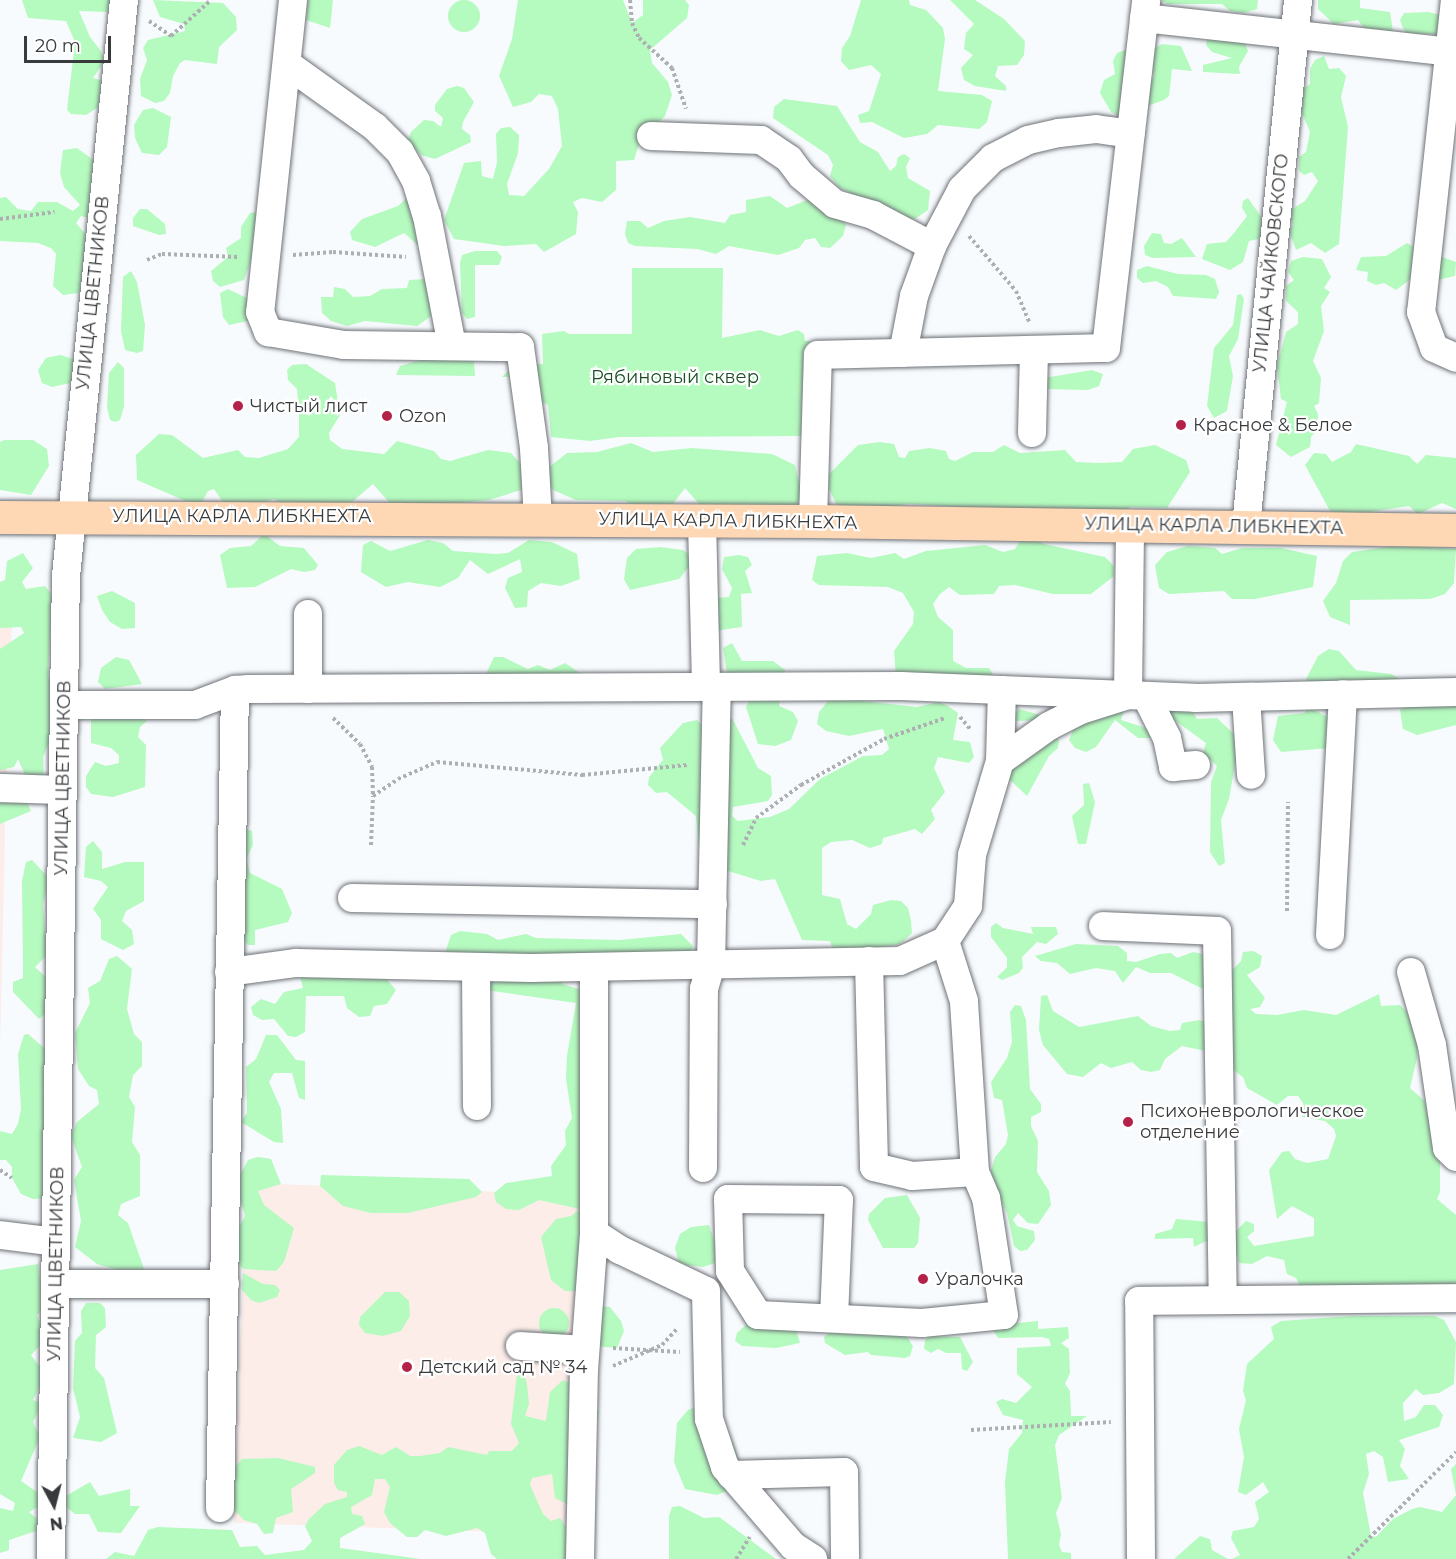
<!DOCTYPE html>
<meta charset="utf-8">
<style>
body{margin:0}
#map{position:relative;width:1456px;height:1559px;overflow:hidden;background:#f8fbfe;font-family:Montserrat,sans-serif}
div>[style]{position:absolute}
.education>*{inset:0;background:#fcede8;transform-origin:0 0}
.green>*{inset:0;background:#b5fabf}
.round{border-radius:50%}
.path>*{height:4px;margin-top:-2px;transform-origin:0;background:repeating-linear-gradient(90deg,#adafb2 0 3px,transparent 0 6px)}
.roads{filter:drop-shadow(0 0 2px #6e7277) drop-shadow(0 0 2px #6e7277)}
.minor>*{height:28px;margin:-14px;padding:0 14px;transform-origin:14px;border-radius:14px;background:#fff}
.major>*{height:33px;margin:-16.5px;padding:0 16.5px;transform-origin:16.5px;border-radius:16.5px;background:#fed7b5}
.dots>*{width:16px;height:16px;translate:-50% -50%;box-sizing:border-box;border:3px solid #fff;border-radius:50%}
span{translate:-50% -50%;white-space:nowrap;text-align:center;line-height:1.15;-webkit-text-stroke:4.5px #fff;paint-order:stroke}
.street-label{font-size:18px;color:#383a3c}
.park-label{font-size:18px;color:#1a4f26}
.poi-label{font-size:18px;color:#383a3c}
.left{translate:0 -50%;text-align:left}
.north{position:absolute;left:24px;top:1475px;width:60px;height:60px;-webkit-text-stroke:4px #fff;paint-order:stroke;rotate:173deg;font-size:16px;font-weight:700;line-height:24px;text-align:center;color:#383a3c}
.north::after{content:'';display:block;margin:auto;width:21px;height:27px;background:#383a3c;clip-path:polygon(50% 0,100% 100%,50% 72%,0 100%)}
.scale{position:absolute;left:24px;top:36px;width:87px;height:27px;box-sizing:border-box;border:3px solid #383a3c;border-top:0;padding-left:8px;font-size:18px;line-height:21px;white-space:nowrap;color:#383a3c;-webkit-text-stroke:4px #fff;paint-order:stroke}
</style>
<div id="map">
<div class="education">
<i style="clip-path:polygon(13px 591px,6px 788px,0 1052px,0 592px)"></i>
<i style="left:246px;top:1183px;width:335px;height:340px;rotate:2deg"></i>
</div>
<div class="green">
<i class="round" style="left:448px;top:0;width:32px;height:32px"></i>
<i style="clip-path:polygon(111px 0,108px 12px,79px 11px,90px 37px,101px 51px,104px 62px,93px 78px,101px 80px,106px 94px,102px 105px,86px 115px,71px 114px,67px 110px,75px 42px,66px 21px,28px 18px,22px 0)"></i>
<i style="clip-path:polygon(153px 0,223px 3px,236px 17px,237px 30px,219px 47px,217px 64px,185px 60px,180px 63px,173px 76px,170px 93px,164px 101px,155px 103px,141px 96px,140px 79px,147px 60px,143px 48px,148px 40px,185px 31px,184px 24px,160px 17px)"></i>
<i style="clip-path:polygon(308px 0,333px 0,330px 28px,306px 20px)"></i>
<i style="clip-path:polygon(518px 0,623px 0,632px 23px,643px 15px,643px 0,685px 0,689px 5px,687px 18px,650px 50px,652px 63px,668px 82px,672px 95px,665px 116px,640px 141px,634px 160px,616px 161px,616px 190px,602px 202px,582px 198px,573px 202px,578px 212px,576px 234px,544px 252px,536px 244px,504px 246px,454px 239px,444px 220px,464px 163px,481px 161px,482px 176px,493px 179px,497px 162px,496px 134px,501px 128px,510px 127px,519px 135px,518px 153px,507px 184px,509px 195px,524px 196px,549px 169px,562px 146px,558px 109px,552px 96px,539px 94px,531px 102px,513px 107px,499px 76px,512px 39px)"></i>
<i style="clip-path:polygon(861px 0,909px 0,910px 5px,926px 10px,943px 28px,945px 39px,938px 91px,982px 95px,992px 101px,987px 122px,979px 129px,938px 125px,927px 134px,904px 138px,872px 122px,860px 123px,858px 115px,869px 111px,881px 74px,871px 65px,849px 70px,841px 61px,842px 48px,850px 36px)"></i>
<i style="clip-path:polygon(950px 0,975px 0,1004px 19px,1025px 41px,1024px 55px,1017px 65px,998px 66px,995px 76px,1006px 86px,1006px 91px,975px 86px,964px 80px,961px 68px,973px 55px,964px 49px,966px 33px,974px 24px)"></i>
<i style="clip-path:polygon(1162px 0,1258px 0,1257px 9px,1243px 13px,1230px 11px,1222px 4px,1167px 4px)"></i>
<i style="clip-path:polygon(1318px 0,1360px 0,1360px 8px,1390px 12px,1393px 31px,1387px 36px,1367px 32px,1358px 20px,1334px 24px,1318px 9px)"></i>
<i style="clip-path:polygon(1428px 12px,1441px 15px,1438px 34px,1407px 34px,1403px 28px,1400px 20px,1404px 13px)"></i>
<i style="clip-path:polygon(1207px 38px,1244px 41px,1248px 51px,1239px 67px,1240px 74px,1203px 72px,1203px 65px,1232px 58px,1212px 52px,1206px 45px)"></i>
<i style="clip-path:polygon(1162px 44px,1181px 46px,1192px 71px,1172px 69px,1169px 96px,1164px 100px,1119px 116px,1111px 112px,1100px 93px,1104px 80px,1115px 74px,1113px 61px,1117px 53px,1125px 50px,1135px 55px,1149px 81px,1154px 77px,1150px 51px)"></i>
<i style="clip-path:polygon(1324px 56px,1329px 69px,1339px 68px,1346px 76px,1341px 97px,1348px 127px,1339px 244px,1325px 253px,1311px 243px,1296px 250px,1289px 231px,1293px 225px,1289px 211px,1305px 201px,1318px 181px,1312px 172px,1304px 175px,1299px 171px,1299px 157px,1306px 152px,1310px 132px,1301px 111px,1303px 89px,1310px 84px,1310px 69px,1315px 60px)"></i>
<i style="clip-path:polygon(457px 86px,464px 88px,474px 102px,463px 122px,462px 129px,470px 135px,471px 142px,435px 159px,421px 155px,408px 140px,411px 132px,424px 120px,433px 121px,441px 127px,443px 118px,435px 111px,435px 105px,447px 89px)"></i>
<i style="clip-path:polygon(784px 99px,837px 106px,860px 142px,878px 152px,890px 171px,896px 166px,898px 157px,904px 154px,910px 158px,906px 167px,908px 178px,930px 191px,928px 210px,915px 219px,901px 220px,839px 187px,830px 176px,833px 165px,828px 155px,773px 118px,774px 107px)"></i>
<i style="clip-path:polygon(153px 108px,171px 117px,167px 147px,159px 155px,142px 153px,135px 138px,134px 125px,143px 110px)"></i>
<i style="clip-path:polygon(77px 148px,100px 165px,91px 219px,81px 216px,76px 223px,88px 237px,87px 281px,78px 293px,63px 295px,53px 286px,56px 254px,51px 248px,38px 243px,0 241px,0 198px,6px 197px,18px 209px,31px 211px,38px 202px,57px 202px,73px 211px,80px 205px,64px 187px,60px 173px,63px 150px)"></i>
<i style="clip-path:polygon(411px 194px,420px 247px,404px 233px,375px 247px,352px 240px,350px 232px,362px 219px,398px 206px)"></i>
<i style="clip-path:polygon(770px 196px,787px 208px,810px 199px,841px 218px,846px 225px,843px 236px,830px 248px,821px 247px,815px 238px,805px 240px,799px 248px,778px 255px,729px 246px,716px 254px,697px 249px,635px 246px,628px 243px,625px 234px,627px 221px,640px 221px,648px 228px,664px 221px,690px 217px,725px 223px,730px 215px,746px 212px,746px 200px)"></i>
<i style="clip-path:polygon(1248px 198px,1262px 218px,1266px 237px,1249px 241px,1243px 262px,1230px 270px,1202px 259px,1207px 244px,1226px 242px,1234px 233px,1247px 216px,1242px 208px,1243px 201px)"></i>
<i style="clip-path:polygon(140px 209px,147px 209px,165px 224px,166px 234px,159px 235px,133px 226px,133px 218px)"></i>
<i style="clip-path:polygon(259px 212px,255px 249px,244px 280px,220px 287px,213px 281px,211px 271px,228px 257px,226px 248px,241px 238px,241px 227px,250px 213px)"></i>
<i style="clip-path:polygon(1152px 233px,1161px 234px,1164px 243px,1171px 244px,1182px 238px,1196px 257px,1153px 258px,1145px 255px,1144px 246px)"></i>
<i style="clip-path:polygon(1407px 243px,1433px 259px,1442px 257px,1456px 262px,1455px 276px,1438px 280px,1415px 276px,1396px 290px,1384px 283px,1376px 285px,1367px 281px,1368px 272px,1356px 270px,1361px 257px,1386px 256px)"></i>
<i style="clip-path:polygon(475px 251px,497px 251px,502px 257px,499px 265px,475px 265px,475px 317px,467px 319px,462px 313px,460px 263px,462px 255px)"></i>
<i style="clip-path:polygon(1303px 257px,1322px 259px,1331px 277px,1324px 288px,1330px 292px,1321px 306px,1324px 331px,1313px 361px,1321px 378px,1319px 403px,1314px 406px,1318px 414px,1317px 430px,1311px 437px,1310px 447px,1291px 457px,1276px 445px,1287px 402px,1281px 399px,1277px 366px,1286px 332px,1298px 324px,1298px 312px,1286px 301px,1286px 286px,1294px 280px,1288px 272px,1291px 261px)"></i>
<i style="clip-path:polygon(1147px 266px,1178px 274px,1206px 275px,1215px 279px,1219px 292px,1216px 299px,1173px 296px,1168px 287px,1156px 281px,1143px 283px,1137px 278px,1137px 270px)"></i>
<i style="clip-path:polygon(632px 268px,723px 268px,722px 338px,760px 330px,779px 336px,798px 330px,804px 334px,805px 341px,810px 341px,807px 436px,619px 437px,590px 441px,551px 437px,548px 405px,510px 385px,510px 377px,502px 377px,513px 366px,543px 364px,542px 334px,564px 331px,569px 334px,632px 334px)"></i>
<i style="clip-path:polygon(131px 271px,137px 282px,145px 325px,143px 351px,137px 353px,125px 350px,121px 331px,123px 277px)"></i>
<i style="clip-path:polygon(425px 279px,434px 308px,430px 317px,417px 326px,365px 321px,347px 326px,331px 321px,322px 313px,321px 297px,333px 297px,334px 287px,345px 289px,353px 297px,370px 296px,382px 289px,407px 288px,409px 280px)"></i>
<i style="clip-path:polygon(228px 289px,251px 300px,252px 320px,229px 325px,223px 317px,220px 293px)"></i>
<i style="clip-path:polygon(1241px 294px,1244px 299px,1238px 339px,1229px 356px,1233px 376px,1227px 411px,1214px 418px,1207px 406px,1214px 348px,1233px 325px,1237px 295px)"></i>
<i style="clip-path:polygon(465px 354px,474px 361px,475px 376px,396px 375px,400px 366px,413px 362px)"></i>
<i style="clip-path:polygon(60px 355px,74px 359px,79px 381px,52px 387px,42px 383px,38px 370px,46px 358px)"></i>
<i style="clip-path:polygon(118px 362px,124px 368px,124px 407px,120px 420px,115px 422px,110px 420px,107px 407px,109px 373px)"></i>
<i style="clip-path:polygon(306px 364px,335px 383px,340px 415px,329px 433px,330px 440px,342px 449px,384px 454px,397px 441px,434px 451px,441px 459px,450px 461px,488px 450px,511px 453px,521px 464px,524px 489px,489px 500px,395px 509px,373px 484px,353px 501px,327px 510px,290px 508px,274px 499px,258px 504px,225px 505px,214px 489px,208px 491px,202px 502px,190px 503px,137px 480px,136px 455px,159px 434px,172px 435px,203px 458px,238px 450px,245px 457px,259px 458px,288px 449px,299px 437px,299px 409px,297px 389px,288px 380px,287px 370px,292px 365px)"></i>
<i style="clip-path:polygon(1092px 370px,1103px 374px,1099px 386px,1088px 390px,1043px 389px,1044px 378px)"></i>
<i style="clip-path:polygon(4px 440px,33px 440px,47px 449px,49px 466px,31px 495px,0 490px,0 442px)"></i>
<i style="clip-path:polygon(880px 442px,894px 444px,899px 457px,905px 458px,909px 451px,930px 448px,946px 451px,949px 459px,955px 461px,973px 452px,993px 452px,1004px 445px,1020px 453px,1065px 450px,1076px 462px,1099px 463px,1122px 462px,1133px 449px,1155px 445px,1186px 460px,1190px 472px,1167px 508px,1130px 507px,1119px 516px,909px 504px,853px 511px,836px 504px,829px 488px,829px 474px,858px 445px)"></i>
<i style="clip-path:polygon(631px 443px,653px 452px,692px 448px,772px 454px,795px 465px,802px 496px,796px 504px,785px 506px,706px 512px,685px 488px,669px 509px,637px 507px,625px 501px,576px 500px,553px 490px,546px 482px,548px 468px,567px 453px,597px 452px)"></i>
<i style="clip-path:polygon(1356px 444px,1409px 456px,1417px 464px,1426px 455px,1456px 458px,1456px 509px,1442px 503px,1418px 514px,1409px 506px,1342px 516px,1330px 511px,1305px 465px,1314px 453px,1326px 454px,1332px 462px,1351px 452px)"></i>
<i style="clip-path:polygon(264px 534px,280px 546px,304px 548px,318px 565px,315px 570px,304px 572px,291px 569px,255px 587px,227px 588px,220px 555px,230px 548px,251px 546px)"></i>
<i style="clip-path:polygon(1030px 535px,1044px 544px,1105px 557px,1114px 566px,1114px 576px,1091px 594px,1053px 594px,1015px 585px,999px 586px,994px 594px,960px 595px,949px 587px,940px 594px,933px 604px,938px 617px,953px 630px,953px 661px,966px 668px,989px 668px,995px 678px,896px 677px,894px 651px,913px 624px,914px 612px,903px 593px,888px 587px,819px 585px,812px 580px,817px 556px,847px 553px,871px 558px,895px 553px,904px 559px,926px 551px,985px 545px,1003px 552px,1015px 549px,1020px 541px)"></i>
<i style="clip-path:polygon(428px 540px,443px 543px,453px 551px,496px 554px,508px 553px,529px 540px,552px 542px,577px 554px,580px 579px,561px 586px,541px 583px,528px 591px,527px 607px,515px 608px,505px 588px,508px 578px,522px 572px,520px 559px,488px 574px,470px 560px,458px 578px,440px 587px,408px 582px,386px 587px,361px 572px,363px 545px,371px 541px,390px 551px)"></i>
<i style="clip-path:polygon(1401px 545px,1456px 549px,1454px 583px,1445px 594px,1430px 599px,1350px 600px,1350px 625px,1330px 617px,1323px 601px,1336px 583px,1343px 561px,1352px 552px)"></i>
<i style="clip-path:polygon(1188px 546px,1215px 548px,1222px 554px,1242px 548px,1281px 548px,1317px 556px,1313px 587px,1255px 599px,1232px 599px,1224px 591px,1169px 594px,1159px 588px,1155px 565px,1167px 552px)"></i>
<i style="clip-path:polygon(661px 547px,683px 550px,692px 557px,691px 564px,679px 579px,630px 590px,624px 579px,627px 558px,636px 549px)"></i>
<i style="clip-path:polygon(23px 553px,33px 568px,22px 582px,26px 589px,45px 586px,52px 595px,48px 677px,54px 687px,56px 726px,43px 757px,44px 780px,25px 775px,18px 759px,14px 767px,0 770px,0 649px,24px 633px,21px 627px,0 628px,0 582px,5px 580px,7px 561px)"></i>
<i style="clip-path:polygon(739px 555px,748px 557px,752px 565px,745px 571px,752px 593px,741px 594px,742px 627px,714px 631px,715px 598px,729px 597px,732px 588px,722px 569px,724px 557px)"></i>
<i style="clip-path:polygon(112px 591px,135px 603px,135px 628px,122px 629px,110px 622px,102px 610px,97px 596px)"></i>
<i style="clip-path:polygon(732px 643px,742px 661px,773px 661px,785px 670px,779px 706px,793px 712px,798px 721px,791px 740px,775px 746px,758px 744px,746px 707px,752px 696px,727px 673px,723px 648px)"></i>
<i style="clip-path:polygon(1329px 649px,1339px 651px,1356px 670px,1391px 674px,1407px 683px,1314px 690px,1306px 679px,1318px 656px)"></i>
<i style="clip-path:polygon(116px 657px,129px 660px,142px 684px,105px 689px,98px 682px,101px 668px)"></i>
<i style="clip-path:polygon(494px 657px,503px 657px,528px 669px,538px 665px,550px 670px,565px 663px,583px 675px,485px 676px)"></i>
<i style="clip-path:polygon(856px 693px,862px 701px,917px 707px,939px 702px,948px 706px,958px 713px,953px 740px,970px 742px,974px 757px,969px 763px,938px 757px,934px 768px,945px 792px,931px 810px,935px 819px,922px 834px,915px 829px,883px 838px,882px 844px,870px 848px,852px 840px,831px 842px,822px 848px,822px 895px,840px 899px,847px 924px,856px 929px,871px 914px,873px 905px,891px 900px,901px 901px,908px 908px,911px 921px,912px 933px,900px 944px,835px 956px,830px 941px,802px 940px,775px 879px,761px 881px,728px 871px,720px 874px,699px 847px,696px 816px,667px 792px,656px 793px,648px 785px,649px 777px,663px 760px,660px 748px,683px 723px,697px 720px,704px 727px,732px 718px,758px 768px,771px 776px,772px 795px,768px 801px,733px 807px,732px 816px,738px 821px,770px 817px,789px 809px,820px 779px,863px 756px,882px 755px,889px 749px,883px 729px,849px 736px,826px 731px,817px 724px,819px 712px,832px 696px)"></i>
<i style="clip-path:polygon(1456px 698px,1456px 725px,1417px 735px,1403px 729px,1400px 710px,1414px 699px)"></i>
<i style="clip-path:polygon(1061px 703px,1042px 720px,1016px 721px,1013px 716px,1019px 709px,1040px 715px)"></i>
<i style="clip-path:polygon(1126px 703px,1121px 720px,1149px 729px,1151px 738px,1138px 738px,1115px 720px,1096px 747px,1086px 752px,1075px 748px,1069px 740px,1074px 728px)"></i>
<i style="clip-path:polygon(1170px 704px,1192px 711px,1197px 719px,1217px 718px,1235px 735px,1238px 748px,1229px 799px,1221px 820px,1225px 863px,1219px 866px,1210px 852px,1211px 782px,1217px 766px,1203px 753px,1206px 743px,1173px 719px)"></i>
<i style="clip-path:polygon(1306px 706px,1330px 718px,1330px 748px,1281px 752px,1273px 740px,1278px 716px,1305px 713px)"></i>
<i style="clip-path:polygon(91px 716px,139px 716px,147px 721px,140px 727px,138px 737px,146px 745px,145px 787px,113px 797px,91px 794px,86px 787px,86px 776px,95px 762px,106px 766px,119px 763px,119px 755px,111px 748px,91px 743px)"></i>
<i style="clip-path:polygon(1059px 739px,1058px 748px,1049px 756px,1027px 796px,1006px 776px,1007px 767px,1049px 740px)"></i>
<i style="clip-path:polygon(1089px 783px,1095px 802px,1091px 821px,1086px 844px,1078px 844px,1072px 816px,1084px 805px,1083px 784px)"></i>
<i style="clip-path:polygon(0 794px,26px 800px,31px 811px,0 824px)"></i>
<i style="clip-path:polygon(222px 804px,232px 824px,252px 831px,253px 845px,246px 859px,250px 873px,282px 889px,292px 913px,288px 922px,255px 930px,255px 945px,248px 945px,240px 934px,217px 881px)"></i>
<i style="clip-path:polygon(93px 841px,102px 852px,102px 869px,125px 862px,144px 862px,144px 901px,126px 911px,122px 921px,132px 930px,134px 944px,123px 950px,101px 939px,101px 920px,93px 909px,108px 887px,101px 881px,84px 877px,86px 847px)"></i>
<i style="clip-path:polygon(32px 860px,49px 878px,43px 904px,47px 955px,35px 967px,48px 979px,49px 1010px,39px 1019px,13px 992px,13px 982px,23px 978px,22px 881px,26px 862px)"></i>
<i style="clip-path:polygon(996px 923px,1003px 928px,1033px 934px,1031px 927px,1056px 927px,1058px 934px,1046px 944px,1037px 942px,1022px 957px,1023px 968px,1019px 973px,1002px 980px,997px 977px,1007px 967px,1007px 958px,991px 937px,991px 927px)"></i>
<i style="clip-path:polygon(460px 931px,487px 934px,498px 940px,526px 934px,536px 938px,620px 940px,681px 934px,693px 946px,690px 954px,567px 976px,562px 984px,585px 991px,589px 1005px,578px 1291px,565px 1291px,551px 1280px,541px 1237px,556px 1219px,571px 1216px,580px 1209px,539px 1200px,519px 1210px,506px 1209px,496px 1202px,494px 1193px,506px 1183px,552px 1176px,551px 1166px,566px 1145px,565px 1131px,572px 1118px,566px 1079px,567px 1056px,576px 1003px,486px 990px,445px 953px,451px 935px)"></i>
<i style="clip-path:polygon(1076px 944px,1118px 946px,1127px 953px,1127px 961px,1136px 962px,1160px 954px,1171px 953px,1177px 958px,1193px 952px,1208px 955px,1232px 970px,1241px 961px,1243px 952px,1253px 951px,1262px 956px,1260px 967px,1247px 975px,1265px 998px,1260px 1007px,1250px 1009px,1256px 1014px,1277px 1015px,1304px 1010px,1336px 1015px,1379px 994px,1381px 1006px,1400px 1005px,1407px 1012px,1417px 1040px,1417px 1058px,1410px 1088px,1429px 1105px,1440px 1162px,1440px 1192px,1437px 1199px,1456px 1215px,1456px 1305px,1302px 1290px,1296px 1278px,1287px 1274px,1284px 1260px,1267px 1256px,1252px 1264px,1239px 1263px,1232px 1235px,1246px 1221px,1254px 1224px,1254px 1231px,1247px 1237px,1254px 1246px,1314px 1236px,1314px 1218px,1292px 1206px,1277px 1219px,1269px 1170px,1282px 1152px,1289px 1151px,1295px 1159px,1307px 1163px,1328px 1159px,1336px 1136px,1334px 1129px,1325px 1121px,1302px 1117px,1303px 1103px,1298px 1096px,1288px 1096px,1277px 1105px,1247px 1088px,1243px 1077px,1228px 1066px,1215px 1000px,1204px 997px,1203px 989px,1171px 973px,1150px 973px,1136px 967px,1123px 983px,1115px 971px,1096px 968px,1070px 974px,1057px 963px,1041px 961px,1035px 956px)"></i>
<i style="clip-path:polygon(361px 950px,396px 990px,387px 1004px,374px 1006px,370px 1016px,359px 1017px,347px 1008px,344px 996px,306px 996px,305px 1032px,296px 1037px,288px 1036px,274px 1019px,262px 1020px,253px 1015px,251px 1007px,261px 999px,275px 1004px,284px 992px,303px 988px,299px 972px)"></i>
<i style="clip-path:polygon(117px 956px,132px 969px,127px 1009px,134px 1034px,142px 1042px,142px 1066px,133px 1075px,129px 1097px,135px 1107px,132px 1142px,140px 1155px,140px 1196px,121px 1204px,118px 1215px,128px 1223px,144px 1269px,131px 1274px,97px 1264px,75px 1247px,81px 1221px,74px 1180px,82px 1167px,71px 1136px,77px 1122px,99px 1104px,97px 1090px,89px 1086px,78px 1069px,75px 1033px,90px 1003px,88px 988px,100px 981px,109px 959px)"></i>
<i style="clip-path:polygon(1047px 995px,1053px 1011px,1079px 1027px,1138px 1016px,1151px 1026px,1170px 1031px,1180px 1030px,1182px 1023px,1199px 1020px,1205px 1022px,1210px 1052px,1182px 1046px,1165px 1059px,1160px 1070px,1151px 1072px,1141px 1070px,1132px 1062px,1111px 1068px,1101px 1063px,1083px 1077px,1067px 1074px,1043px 1045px,1039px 1030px,1041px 996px)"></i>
<i style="clip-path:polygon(1015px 1005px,1021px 1006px,1026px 1020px,1030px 1089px,1041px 1104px,1041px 1112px,1031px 1117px,1031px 1126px,1038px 1141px,1037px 1172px,1049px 1191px,1051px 1205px,1038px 1224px,1028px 1223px,1018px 1213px,1013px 1220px,1017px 1226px,1034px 1231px,1035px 1240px,1027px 1250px,1020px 1251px,1014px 1246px,1007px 1213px,992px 1182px,991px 1171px,995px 1157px,1006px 1144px,1008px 1135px,1002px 1100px,994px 1098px,991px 1082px,1007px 1058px,1012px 1042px,1010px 1012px)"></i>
<i style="clip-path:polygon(28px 1034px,50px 1053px,52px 1078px,44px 1082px,43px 1091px,48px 1102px,43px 1198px,33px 1199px,21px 1194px,12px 1178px,12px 1167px,6px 1160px,0 1160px,0 1131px,12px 1134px,18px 1124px,21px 1109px,18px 1054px,24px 1035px)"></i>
<i style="clip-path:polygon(266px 1035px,277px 1035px,296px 1060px,305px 1061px,305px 1100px,299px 1098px,292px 1073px,274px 1073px,269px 1082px,281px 1109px,283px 1143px,274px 1142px,241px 1122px,247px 1113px,246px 1067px,256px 1059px)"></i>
<i style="clip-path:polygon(258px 1157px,271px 1159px,281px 1184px,258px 1191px,264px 1205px,294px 1228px,284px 1262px,276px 1271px,243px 1269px,237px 1262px,237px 1231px,245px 1216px,238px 1191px,239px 1177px,248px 1160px)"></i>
<i style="clip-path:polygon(321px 1175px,469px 1179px,482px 1192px,476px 1197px,408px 1213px,371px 1213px,343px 1206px,320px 1186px)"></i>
<i style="clip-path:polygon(907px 1195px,920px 1218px,918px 1243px,914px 1248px,883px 1248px,868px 1220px,869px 1214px,885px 1198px)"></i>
<i style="clip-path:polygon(1176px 1219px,1211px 1222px,1214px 1246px,1206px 1241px,1194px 1247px,1193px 1238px,1155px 1239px,1155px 1234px,1172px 1229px)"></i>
<i style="clip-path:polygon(709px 1225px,721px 1261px,703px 1267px,679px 1264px,675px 1248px,680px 1234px,691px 1227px)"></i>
<i style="clip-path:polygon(38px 1264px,44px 1309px,37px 1315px,46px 1339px,31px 1355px,40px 1367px,41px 1384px,33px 1400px,42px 1404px,33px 1422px,40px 1437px,21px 1481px,40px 1494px,41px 1505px,29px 1512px,41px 1522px,39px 1530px,9px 1540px,9px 1550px,0 1553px,0 1508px,13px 1511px,15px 1503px,0 1494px,0 1270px)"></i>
<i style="clip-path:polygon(243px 1273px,263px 1284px,275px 1285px,280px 1290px,277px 1297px,259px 1303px,251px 1300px,242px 1290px)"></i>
<i style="clip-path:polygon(385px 1292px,399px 1292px,409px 1301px,410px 1316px,401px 1331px,383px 1336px,365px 1333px,359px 1325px,360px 1317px)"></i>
<i style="clip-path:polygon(86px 1303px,100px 1303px,105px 1308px,106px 1327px,96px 1335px,95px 1368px,104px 1378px,117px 1433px,101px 1442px,73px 1438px,80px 1417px,73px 1388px,75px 1341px,82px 1333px,81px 1311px)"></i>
<i style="clip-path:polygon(601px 1306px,610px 1307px,621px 1321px,624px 1331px,617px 1348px,594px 1346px)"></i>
<i class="round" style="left:539px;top:1308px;width:30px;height:30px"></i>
<i style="clip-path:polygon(1352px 1316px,1435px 1316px,1444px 1320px,1456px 1342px,1454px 1384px,1439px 1393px,1423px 1395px,1416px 1389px,1403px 1403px,1404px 1421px,1416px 1417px,1424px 1405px,1435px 1405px,1443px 1415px,1439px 1427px,1399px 1440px,1405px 1449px,1400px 1466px,1409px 1479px,1388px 1482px,1383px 1457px,1374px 1451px,1366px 1454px,1369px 1474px,1363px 1493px,1371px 1536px,1376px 1537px,1393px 1519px,1412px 1509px,1420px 1507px,1442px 1512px,1456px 1495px,1451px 1469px,1456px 1464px,1456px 1559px,1232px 1559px,1240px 1555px,1231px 1538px,1233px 1531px,1254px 1527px,1259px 1519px,1255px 1502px,1269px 1492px,1263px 1482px,1246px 1495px,1238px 1492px,1244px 1457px,1239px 1429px,1246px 1400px,1243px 1391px,1247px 1364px,1274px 1339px,1271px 1327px,1281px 1321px)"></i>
<i style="clip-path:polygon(1038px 1321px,1038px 1329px,1068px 1327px,1069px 1338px,1061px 1343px,1069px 1349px,1070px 1373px,1065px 1384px,1070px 1391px,1071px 1416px,1087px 1416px,1059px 1435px,1055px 1445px,1062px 1498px,1056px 1513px,1061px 1534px,1059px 1545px,1062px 1552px,1071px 1553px,1071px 1559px,1008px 1559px,1005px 1482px,1009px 1449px,1022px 1433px,1023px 1420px,1003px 1415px,996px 1402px,1002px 1399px,1016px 1403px,1032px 1387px,1017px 1374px,1017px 1348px,1051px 1346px,1049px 1339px,1042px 1337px,998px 1338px,993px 1330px,997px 1325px)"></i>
<i style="clip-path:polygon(749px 1322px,795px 1325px,800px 1343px,776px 1348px,742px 1346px,735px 1341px,737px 1333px)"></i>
<i style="clip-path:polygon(831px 1331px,903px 1331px,913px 1346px,910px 1356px,905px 1358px,871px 1355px,868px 1352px,845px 1355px,825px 1343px,824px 1337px)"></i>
<i style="clip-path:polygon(930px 1336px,960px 1337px,973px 1362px,967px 1371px,962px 1369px,961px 1353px,946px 1353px,938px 1349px,931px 1353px,924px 1349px,925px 1340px)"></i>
<i style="clip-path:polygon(517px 1374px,525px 1376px,527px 1384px,529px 1404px,525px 1416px,546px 1421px,550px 1392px,563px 1380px,574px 1385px,599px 1412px,573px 1507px,555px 1498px,552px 1474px,532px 1478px,530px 1485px,543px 1514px,551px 1521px,560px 1518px,589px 1559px,497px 1559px,491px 1554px,485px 1533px,477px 1528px,446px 1536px,425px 1530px,417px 1537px,407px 1537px,390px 1523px,384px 1512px,390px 1487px,385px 1479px,375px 1479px,372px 1495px,351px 1507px,352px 1514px,362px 1516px,365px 1524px,340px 1538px,340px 1548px,421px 1559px,106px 1559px,115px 1552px,134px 1556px,148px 1530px,158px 1527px,232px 1530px,240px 1547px,257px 1546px,265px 1555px,304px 1550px,312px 1541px,305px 1526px,309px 1519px,325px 1504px,347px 1497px,347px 1492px,338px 1490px,334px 1483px,334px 1465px,347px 1450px,359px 1446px,382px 1455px,396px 1447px,410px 1456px,420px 1456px,440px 1453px,448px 1447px,487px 1455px,489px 1451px,512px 1451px,519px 1443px,511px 1424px)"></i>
<i style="clip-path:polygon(700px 1405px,733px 1443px,737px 1454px,740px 1475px,734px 1488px,717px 1495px,685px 1489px,674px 1462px,677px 1423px,688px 1410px)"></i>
<i style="clip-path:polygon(278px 1458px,315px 1467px,315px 1473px,291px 1489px,293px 1512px,276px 1518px,273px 1533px,264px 1534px,257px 1524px,244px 1520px,233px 1509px,235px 1467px,242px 1459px)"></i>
<i style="clip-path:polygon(90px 1482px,99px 1496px,130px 1489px,130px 1506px,140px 1506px,121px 1533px,98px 1532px,89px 1514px,75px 1514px,66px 1507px,66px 1496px)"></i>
<i style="clip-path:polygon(680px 1506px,704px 1518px,719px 1517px,776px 1559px,669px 1559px,669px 1516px,672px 1507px)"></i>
<i style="clip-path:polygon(1200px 1536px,1210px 1539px,1212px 1550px,1228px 1559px,1174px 1559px)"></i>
</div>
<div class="path">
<i style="left:630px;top:0;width:23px;rotate:85deg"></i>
<i style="left:632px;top:23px;width:17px;rotate:65deg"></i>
<i style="left:639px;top:38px;width:45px;rotate:42.3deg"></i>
<i style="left:672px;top:68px;width:43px;rotate:71.1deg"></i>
<i style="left:149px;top:21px;width:27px;rotate:34deg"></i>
<i style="left:171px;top:36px;width:54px;rotate:-42deg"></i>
<i style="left:0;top:219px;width:55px;rotate:-7.3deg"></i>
<i style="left:969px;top:236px;width:72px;rotate:49.5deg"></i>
<i style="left:1016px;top:291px;width:34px;rotate:67deg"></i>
<i style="left:293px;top:255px;width:40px;rotate:-4.3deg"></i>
<i style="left:333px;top:252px;width:73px;rotate:3.9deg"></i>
<i style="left:147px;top:260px;width:16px;rotate:-22deg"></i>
<i style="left:162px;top:254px;width:76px;rotate:2.3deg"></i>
<i style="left:960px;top:717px;width:17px;rotate:50deg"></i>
<i style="left:333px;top:718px;width:37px;rotate:44deg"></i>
<i style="left:360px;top:744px;width:26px;rotate:62deg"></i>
<i style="left:372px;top:767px;width:28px;rotate:88deg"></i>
<i style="left:371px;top:845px;width:49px;rotate:-87.7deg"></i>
<i style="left:373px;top:796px;width:30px;rotate:-34deg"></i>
<i style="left:398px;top:779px;width:43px;rotate:-23.6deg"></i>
<i style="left:437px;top:762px;width:146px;rotate:5.1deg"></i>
<i style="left:582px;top:775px;width:106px;rotate:-5.4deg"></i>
<i style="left:743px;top:845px;width:30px;rotate:-64deg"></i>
<i style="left:756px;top:818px;width:56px;rotate:-36.3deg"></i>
<i style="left:801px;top:785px;width:95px;rotate:-29deg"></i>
<i style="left:884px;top:739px;width:65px;rotate:-19deg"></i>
<i style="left:1287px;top:911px;width:109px;rotate:-89.5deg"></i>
<i style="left:0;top:1170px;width:14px;rotate:34deg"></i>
<i style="left:613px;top:1348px;width:67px;rotate:3.4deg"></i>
<i style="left:613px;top:1366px;width:53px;rotate:-23.2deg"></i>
<i style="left:662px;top:1345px;width:23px;rotate:-47deg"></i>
<i style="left:971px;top:1430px;width:140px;rotate:-3.3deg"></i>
<i style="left:736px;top:1559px;width:26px;rotate:-58deg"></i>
<i style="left:1348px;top:1559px;width:152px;rotate:-44.7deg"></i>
</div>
<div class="roads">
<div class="minor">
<i style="left:293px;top:0;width:314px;rotate:96deg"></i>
<i style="left:260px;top:312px;width:22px;rotate:68deg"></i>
<i style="left:268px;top:332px;width:77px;rotate:9.7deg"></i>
<i style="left:344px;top:345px;width:176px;rotate:0.7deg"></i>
<i style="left:520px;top:347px;width:102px;rotate:82.1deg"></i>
<i style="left:534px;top:448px;width:71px;rotate:86.8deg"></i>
<i style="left:1455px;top:0;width:314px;rotate:96.2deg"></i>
<i style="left:1421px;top:312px;width:38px;rotate:70deg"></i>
<i style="left:1434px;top:348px;width:24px;rotate:24deg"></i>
<i style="left:1144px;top:18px;width:308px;rotate:6.3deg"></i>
<i style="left:287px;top:64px;width:108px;rotate:35.6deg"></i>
<i style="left:375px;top:127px;width:35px;rotate:45deg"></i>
<i style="left:400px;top:152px;width:33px;rotate:61deg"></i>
<i style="left:416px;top:181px;width:37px;rotate:73deg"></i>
<i style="left:427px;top:216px;width:132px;rotate:79.1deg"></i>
<i style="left:651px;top:136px;width:110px;rotate:2.1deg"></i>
<i style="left:761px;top:140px;width:34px;rotate:34deg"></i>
<i style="left:789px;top:159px;width:21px;rotate:53deg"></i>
<i style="left:802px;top:176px;width:43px;rotate:40.3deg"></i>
<i style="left:835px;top:204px;width:40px;rotate:16deg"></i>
<i style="left:873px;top:215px;width:67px;rotate:27.7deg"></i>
<i style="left:903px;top:353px;width:58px;rotate:-79.1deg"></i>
<i style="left:914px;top:296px;width:53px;rotate:-70.2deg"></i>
<i style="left:932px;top:246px;width:64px;rotate:-62.2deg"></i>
<i style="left:962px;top:189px;width:44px;rotate:-45deg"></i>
<i style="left:993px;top:158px;width:39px;rotate:-27deg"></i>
<i style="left:1028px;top:140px;width:32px;rotate:-13deg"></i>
<i style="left:1059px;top:133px;width:37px;rotate:-6deg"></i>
<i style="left:1096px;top:129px;width:35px;rotate:8deg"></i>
<i style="left:1032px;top:433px;width:83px;rotate:-88.6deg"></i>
<i style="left:702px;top:521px;width:166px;rotate:88.6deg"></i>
<i style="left:813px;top:521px;width:166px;rotate:-88.3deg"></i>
<i style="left:818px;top:355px;width:288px;rotate:-1.4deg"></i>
<i style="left:1106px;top:348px;width:350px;rotate:-83.4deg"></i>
<i style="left:1246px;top:526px;width:529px;rotate:-84.35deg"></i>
<i style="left:308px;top:614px;width:75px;rotate:90deg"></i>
<i style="left:1146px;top:696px;width:47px;rotate:63.4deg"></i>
<i style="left:1167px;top:738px;width:30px;rotate:78deg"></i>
<i style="left:1173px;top:767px;width:23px;rotate:-5deg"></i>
<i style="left:1246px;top:697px;width:78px;rotate:86.3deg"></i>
<i style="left:65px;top:705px;width:130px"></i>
<i style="left:195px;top:705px;width:43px;rotate:-20.6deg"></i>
<i style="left:235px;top:690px;width:14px;rotate:-4deg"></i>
<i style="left:249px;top:689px;width:652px;rotate:-0.26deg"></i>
<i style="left:901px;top:686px;width:294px;rotate:2.3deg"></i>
<i style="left:1195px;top:698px;width:261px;rotate:-1.3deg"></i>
<i style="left:1000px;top:761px;width:60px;rotate:-35.5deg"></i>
<i style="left:1049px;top:726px;width:36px;rotate:-27deg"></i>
<i style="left:1081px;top:710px;width:49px;rotate:-17.7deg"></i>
<i style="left:1128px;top:695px;width:170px;rotate:-89.3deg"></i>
<i style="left:0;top:788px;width:63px;rotate:1.8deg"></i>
<i style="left:352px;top:898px;width:361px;rotate:1deg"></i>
<i style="left:1103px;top:926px;width:114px;rotate:2.5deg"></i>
<i style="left:1217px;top:931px;width:369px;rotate:89.1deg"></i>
<i style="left:1330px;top:935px;width:241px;rotate:-86.9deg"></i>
<i style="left:869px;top:961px;width:206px;rotate:88.6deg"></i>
<i style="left:874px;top:1167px;width:39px;rotate:13deg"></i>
<i style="left:912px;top:1176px;width:63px;rotate:-3.6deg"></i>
<i style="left:975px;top:1172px;width:171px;rotate:-93.7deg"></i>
<i style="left:964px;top:1001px;width:63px;rotate:-107.6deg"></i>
<i style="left:476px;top:967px;width:139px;rotate:89.6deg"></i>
<i style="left:594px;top:967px;width:266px;rotate:90deg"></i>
<i style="left:594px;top:1233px;width:31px;rotate:33deg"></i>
<i style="left:620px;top:1250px;width:95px;rotate:25.5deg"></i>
<i style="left:706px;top:1291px;width:128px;rotate:88.7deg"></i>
<i style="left:709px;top:1419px;width:51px;rotate:71.6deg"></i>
<i style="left:725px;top:1467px;width:104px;rotate:49.3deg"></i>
<i style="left:793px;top:1546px;width:24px;rotate:33deg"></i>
<i style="left:229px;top:972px;width:68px;rotate:-7.7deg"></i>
<i style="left:296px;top:963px;width:235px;rotate:1.2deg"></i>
<i style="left:531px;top:968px;width:369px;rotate:-1.1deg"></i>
<i style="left:900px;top:961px;width:49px;rotate:-24deg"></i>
<i style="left:945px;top:941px;width:42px;rotate:-56.7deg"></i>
<i style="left:968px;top:906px;width:51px;rotate:-85.5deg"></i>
<i style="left:972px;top:855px;width:98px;rotate:-73.4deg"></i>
<i style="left:1000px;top:761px;width:71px;rotate:-88.4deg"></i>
<i style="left:1411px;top:972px;width:76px;rotate:74deg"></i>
<i style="left:1432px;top:1045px;width:104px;rotate:81.7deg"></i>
<i style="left:1447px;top:1148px;width:13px;rotate:45deg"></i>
<i style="left:703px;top:1168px;width:179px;rotate:-89.7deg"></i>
<i style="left:704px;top:989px;width:25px;rotate:-74deg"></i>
<i style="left:711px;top:965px;width:278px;rotate:-88.8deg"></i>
<i style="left:0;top:1235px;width:56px;rotate:7.1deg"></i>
<i style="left:56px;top:1284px;width:169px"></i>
<i style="left:834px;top:1318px;width:118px;rotate:-87.6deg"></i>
<i style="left:839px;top:1200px;width:111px;rotate:-179.5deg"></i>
<i style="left:728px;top:1199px;width:72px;rotate:88.4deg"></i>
<i style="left:730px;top:1271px;width:52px;rotate:57.5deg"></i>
<i style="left:758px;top:1315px;width:164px;rotate:2.8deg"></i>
<i style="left:922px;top:1323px;width:82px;rotate:-5.6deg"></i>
<i style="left:1004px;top:1315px;width:118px;rotate:-98.7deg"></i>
<i style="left:986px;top:1198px;width:28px;rotate:-113deg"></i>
<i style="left:520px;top:1346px;width:65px;rotate:3.5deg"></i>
<i style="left:731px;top:1475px;width:113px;rotate:-1.5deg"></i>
<i style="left:844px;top:1472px;width:87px;rotate:89.3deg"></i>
<i style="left:220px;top:1508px;width:818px;rotate:-88.95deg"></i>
<i style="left:51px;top:1559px;width:983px;rotate:-89.13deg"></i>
<i style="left:66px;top:576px;width:579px;rotate:-84.25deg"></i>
<i style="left:580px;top:1559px;width:189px;rotate:-88.8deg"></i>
<i style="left:584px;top:1370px;width:137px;rotate:-85.8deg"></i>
<i style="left:1141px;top:1559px;width:258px;rotate:-90.4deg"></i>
<i style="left:1139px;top:1301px;width:317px;rotate:-0.5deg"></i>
</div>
<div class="major">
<i style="left:0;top:517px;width:813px;rotate:0.28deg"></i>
<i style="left:813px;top:521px;width:643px;rotate:0.8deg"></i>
</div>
</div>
<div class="dots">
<i style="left:238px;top:406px;background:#b32249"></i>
<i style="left:387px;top:416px;background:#b32249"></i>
<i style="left:1181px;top:425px;background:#b32249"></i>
<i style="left:1128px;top:1122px;background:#b32249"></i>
<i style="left:923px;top:1279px;background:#b32249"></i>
<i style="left:407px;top:1367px;background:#b32249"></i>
</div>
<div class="street-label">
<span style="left:1271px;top:263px;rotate:-84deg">УЛИЦА ЧАЙКОВСКОГО</span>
<span style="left:93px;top:293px;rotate:-84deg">УЛИЦА ЦВЕТНИКОВ</span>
<span style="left:242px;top:516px">УЛИЦА КАРЛА ЛИБКНЕХТА</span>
<span style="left:728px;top:521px;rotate:1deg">УЛИЦА КАРЛА ЛИБКНЕХТА</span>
<span style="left:1214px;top:526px;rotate:1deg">УЛИЦА КАРЛА ЛИБКНЕХТА</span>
<span style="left:63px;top:778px;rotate:-89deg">УЛИЦА ЦВЕТНИКОВ</span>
<span style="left:56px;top:1264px;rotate:-89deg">УЛИЦА ЦВЕТНИКОВ</span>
</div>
<div class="park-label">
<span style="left:675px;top:377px">Рябиновый сквер</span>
</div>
<div class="poi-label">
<span class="left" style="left:250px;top:406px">Чистый лист</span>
<span class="left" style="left:399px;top:416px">Ozon</span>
<span class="left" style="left:1193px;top:425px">Красное &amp; Белое</span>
<span class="left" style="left:1140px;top:1122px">Психоневрологическое<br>отделение</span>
<span class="left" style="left:935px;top:1279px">Уралочка</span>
<span class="left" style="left:419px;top:1367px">Детский сад № 34</span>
</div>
<div class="north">N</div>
<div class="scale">20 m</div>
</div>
